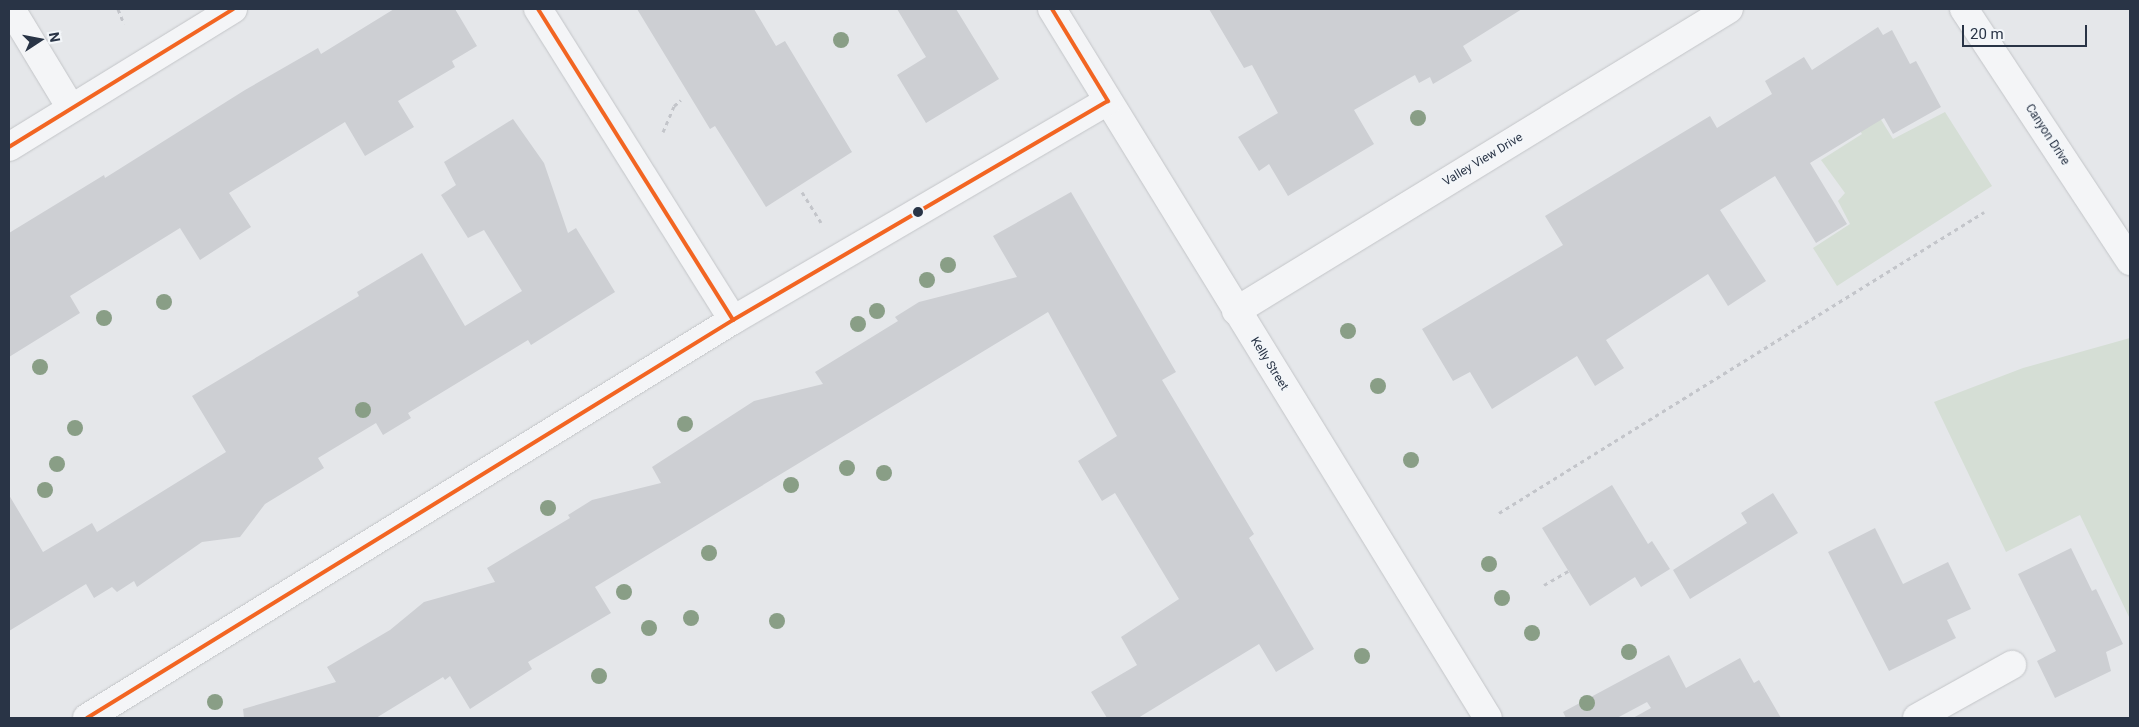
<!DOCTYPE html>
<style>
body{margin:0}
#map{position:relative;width:2139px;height:727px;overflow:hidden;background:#e5e7ea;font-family:Roboto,sans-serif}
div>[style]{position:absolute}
.green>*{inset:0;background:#d5ded5}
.building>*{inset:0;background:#cdcfd3}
.path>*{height:3px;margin-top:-1.5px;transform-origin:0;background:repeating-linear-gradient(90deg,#c3c5ca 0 4px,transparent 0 8px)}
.roads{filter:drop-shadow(0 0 1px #c3c5c8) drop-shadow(0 0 1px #c3c5c8)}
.minor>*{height:28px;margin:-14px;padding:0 14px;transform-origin:14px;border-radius:14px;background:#f4f5f7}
.bus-1>*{height:4px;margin:-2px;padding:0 2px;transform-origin:2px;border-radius:2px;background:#f26522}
.trees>*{width:16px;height:16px;margin:-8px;border-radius:50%;background:#899e86}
.dots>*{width:14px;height:14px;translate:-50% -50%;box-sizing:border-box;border:2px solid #f3f6f9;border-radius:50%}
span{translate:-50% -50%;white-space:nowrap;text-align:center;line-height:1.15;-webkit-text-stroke:4px #f3f6f9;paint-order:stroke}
.street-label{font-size:12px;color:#293446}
.frame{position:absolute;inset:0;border:10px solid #293446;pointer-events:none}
.north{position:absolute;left:15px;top:15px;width:50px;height:50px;-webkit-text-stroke:4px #f3f6f9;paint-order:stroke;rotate:79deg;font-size:14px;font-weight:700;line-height:20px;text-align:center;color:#293446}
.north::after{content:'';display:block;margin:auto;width:18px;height:22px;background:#293446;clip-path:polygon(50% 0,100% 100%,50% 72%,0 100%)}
.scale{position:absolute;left:1962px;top:25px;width:125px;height:22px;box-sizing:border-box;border:2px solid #293446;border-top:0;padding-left:6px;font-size:15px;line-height:18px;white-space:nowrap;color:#293446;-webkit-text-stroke:4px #f3f6f9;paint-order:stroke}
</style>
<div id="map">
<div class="green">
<i style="clip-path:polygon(1945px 112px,1992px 186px,1837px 286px,1813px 248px,1850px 224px,1838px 201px,1845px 193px,1821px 160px,1862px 134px,1854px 121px,1880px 118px,1893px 139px)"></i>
<i style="clip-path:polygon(2130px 338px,2130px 619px,2080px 515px,2006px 552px,1934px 402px,2023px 368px)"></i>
</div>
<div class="building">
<i style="clip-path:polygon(394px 9px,455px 9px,477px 46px,452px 61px,455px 67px,398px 101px,414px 127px,365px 156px,345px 122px,229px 193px,251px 227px,200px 260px,180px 228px,70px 296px,80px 313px,9px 357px,9px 233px,104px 175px,105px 178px,245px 90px,318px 48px,321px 54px)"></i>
<i style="clip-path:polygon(637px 9px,754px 9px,776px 46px,785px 41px,852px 152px,766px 207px,715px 126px,710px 129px)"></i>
<i style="clip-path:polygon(897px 9px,956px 9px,999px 79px,926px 123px,897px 75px,926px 57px)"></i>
<i style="clip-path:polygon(1209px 9px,1522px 9px,1463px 46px,1472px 61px,1433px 84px,1430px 77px,1419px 83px,1415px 75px,1354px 110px,1374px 144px,1288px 196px,1269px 164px,1259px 171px,1238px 137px,1278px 113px,1252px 65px,1244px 68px)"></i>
<i style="clip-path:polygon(1878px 27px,1883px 35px,1892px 30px,1910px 64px,1916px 61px,1941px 107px,1893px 134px,1884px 118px,1810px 163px,1847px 224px,1816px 243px,1775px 176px,1720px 210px,1766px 281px,1728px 306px,1708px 274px,1606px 340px,1624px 368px,1595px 386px,1577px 356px,1492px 409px,1470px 372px,1453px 381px,1422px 329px,1563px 245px,1545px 216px,1710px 116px,1717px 128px,1772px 94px,1765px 81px,1804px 57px,1812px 70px)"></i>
<i style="clip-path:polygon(513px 119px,544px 163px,568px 233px,576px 228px,615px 292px,531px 345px,528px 340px,408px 413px,411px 418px,383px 435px,376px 423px,318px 458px,324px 468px,265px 504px,240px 537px,202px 542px,137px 587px,134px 581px,117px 592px,112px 587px,94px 598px,86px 584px,9px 631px,9px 495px,43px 552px,92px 523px,97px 532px,226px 452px,192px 396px,359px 296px,357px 292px,422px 253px,465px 326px,522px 291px,484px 230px,468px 238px,441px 195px,456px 185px,444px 162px)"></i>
<i style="clip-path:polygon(1071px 192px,1176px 372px,1162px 380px,1254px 534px,1249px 538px,1314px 649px,1276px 672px,1259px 644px,1138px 718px,1107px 718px,1091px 692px,1137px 665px,1121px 637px,1179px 599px,1115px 493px,1102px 501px,1078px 461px,1117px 436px,1048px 312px,595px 587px,611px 613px,528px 662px,532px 669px,470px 709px,450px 676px,445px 680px,443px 677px,376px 718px,244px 718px,243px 709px,336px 682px,327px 667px,390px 630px,424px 602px,495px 582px,487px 568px,570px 518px,568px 515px,592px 500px,661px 483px,652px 467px,754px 401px,823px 384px,815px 372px,898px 321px,895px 317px,919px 302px,1017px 277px,993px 236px)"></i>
<i style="clip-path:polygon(1612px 485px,1648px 544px,1652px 541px,1670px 569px,1641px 587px,1635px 577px,1590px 606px,1542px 528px)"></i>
<i style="clip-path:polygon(1773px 493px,1798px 533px,1690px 599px,1673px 570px,1747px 523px,1741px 513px)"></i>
<i style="clip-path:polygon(1875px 528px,1903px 584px,1948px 562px,1971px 609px,1947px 620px,1956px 638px,1889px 671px,1828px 552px)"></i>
<i style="clip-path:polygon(2071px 548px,2092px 591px,2096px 589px,2123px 644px,2106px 652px,2111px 671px,2055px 698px,2037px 661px,2056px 651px,2018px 574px)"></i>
<i style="clip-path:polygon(1669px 655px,1686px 688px,1740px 658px,1754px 683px,1759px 680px,1781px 718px,1633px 718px,1651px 708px,1647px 702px,1617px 718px,1566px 718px,1563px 712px)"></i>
</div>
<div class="path">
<i style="left:118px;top:9px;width:16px;rotate:68deg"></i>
<i style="left:663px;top:132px;width:28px;rotate:-67deg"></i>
<i style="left:674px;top:106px;width:9px;rotate:-41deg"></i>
<i style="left:802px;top:192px;width:36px;rotate:58deg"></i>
<i style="left:1499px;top:513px;width:571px;rotate:-31.82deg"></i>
<i style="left:1544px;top:585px;width:28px;rotate:-30deg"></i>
</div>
<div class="roads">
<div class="minor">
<i style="left:11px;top:9px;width:116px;rotate:58.8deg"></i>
<i style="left:538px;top:9px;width:367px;rotate:57.9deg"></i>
<i style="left:1052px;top:9px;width:832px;rotate:58.41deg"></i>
<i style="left:1964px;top:9px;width:302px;rotate:56.6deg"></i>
<i style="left:9px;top:147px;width:263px;rotate:-31.6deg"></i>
<i style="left:1236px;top:311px;width:578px;rotate:-31.49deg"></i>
<i style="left:87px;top:718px;width:759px;rotate:-31.64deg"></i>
<i style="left:733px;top:320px;width:434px;rotate:-30.3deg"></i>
<i style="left:1917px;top:718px;width:109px;rotate:-29.2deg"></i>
</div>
</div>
<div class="bus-1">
<i style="left:538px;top:9px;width:367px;rotate:57.9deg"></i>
<i style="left:1052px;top:9px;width:108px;rotate:58.7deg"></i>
<i style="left:9px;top:147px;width:263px;rotate:-31.6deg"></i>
<i style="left:87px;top:718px;width:759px;rotate:-31.64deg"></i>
<i style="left:733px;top:320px;width:434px;rotate:-30.3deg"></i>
</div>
<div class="trees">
<i style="left:841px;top:40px"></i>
<i style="left:1418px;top:118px"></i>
<i style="left:948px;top:265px"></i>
<i style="left:927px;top:280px"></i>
<i style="left:164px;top:302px"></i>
<i style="left:877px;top:311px"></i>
<i style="left:104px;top:318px"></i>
<i style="left:858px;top:324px"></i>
<i style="left:1348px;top:331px"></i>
<i style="left:40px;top:367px"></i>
<i style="left:1378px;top:386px"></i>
<i style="left:363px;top:410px"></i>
<i style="left:685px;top:424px"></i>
<i style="left:75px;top:428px"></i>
<i style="left:1411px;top:460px"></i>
<i style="left:57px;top:464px"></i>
<i style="left:847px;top:468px"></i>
<i style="left:884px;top:473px"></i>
<i style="left:791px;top:485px"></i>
<i style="left:45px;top:490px"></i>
<i style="left:548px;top:508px"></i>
<i style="left:709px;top:553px"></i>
<i style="left:1489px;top:564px"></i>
<i style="left:624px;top:592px"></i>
<i style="left:1502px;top:598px"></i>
<i style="left:691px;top:618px"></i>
<i style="left:777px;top:621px"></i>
<i style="left:649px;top:628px"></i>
<i style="left:1532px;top:633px"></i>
<i style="left:1629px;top:652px"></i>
<i style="left:1362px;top:656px"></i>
<i style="left:599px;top:676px"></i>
<i style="left:215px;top:702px"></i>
<i style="left:1587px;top:703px"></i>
</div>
<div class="dots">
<i style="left:918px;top:212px;background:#293446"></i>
</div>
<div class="street-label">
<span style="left:2047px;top:135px;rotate:57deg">Canyon Drive</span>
<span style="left:1483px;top:160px;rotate:-31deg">Valley View Drive</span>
<span style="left:1269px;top:364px;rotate:58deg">Kelly Street</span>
</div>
<div class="frame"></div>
<div class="north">N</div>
<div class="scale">20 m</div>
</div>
